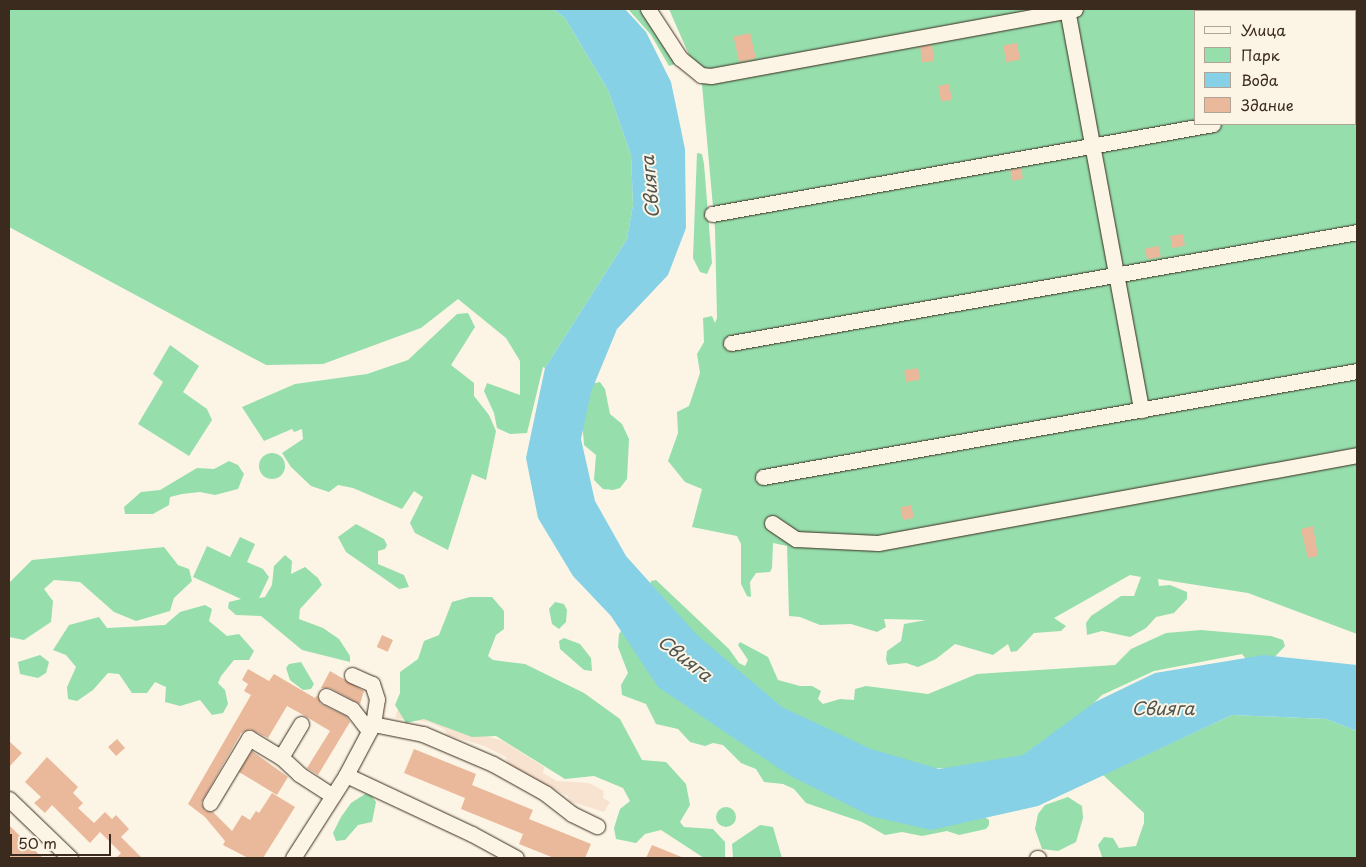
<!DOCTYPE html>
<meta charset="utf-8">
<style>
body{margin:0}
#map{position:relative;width:1366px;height:867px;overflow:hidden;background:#fcf5e5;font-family:"Playpen Sans",sans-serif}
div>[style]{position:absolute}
.built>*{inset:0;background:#f7e3cf}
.green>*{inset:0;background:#96deac}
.round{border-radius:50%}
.water>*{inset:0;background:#86d1e6}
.building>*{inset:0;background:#eab99b;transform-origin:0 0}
.roads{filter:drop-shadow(0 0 1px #3b2a1e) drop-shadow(0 0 1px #3b2a1e)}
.minor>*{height:15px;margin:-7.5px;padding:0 7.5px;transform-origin:7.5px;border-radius:7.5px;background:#fcf5e5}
span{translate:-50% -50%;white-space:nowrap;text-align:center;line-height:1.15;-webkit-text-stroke:4px #fcf5e5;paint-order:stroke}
.water-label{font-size:18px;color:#4e5450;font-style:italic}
.frame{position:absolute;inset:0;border:10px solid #3b2a1e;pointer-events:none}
.legend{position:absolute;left:1194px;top:10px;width:162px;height:115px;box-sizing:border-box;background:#fcf5e5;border:1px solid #afa495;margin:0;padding:6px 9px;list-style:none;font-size:15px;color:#3b2a1e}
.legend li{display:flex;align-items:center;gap:10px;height:25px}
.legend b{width:25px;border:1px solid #afa495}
.scale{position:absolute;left:10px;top:834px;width:101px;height:22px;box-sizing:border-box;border:2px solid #3b2a1e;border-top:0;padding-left:6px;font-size:15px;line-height:18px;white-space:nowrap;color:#3b2a1e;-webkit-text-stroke:4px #fcf5e5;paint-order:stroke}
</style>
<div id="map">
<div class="built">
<i style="clip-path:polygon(398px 709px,503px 741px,544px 767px,543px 773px,557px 781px,589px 783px,604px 791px,603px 798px,610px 802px,604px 812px,569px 801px,568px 796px,508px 767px,506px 757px,484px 746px,448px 735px,444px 729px,428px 722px,395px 718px)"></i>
</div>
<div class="green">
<i style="clip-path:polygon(9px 9px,553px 9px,565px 18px,608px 90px,631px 155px,633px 205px,627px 239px,545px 368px,543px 367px,527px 433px,510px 434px,497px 428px,494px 413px,484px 391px,487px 383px,520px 395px,520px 361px,506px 338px,458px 299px,421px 328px,323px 364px,266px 365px,9px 227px)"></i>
<i style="clip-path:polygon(628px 9px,643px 9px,678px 63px,669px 66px,651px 35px)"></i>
<i style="clip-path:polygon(evenodd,669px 9px,1357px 9px,1357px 634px,1248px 593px,1158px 579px,1159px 586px,1170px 585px,1187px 592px,1187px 599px,1174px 613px,1156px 617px,1146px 628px,1130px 637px,1102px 631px,1087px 635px,1086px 623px,1091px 616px,1121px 596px,1134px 596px,1141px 577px,1130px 575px,1054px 618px,1066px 626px,1061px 631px,1034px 633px,1017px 651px,1011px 652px,1008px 644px,993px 655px,955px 644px,936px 659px,918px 667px,906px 663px,888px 665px,886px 660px,887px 651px,901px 641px,904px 624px,926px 620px,884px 619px,886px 627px,877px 632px,851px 624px,820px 625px,800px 617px,789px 616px,787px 546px,773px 543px,772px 568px,770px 572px,756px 573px,750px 582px,751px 597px,747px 596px,741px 584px,741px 544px,737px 536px,692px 527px,702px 489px,685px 482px,668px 461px,678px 433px,677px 412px,689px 406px,700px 373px,697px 354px,704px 342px,703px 318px,712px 316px,715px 323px,717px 318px,715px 229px,702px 85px,669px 9px,1195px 11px,1355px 11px,1355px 124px,1195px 124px,1195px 11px)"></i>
<i style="clip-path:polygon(697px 153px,702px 154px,704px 164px,712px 263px,707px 274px,700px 272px,693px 258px)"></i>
<i style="clip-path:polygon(468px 313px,475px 327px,451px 365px,474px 383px,474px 396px,489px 415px,496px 431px,486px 480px,472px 474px,448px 550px,415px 533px,410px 523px,423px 497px,414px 491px,402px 509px,353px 488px,338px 485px,329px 492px,311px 486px,291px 467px,282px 453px,303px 439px,302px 429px,294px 432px,292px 429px,264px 441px,242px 407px,295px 384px,367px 374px,408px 360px,457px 314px)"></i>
<i style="clip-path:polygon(170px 345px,199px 366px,183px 392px,207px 409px,212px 420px,189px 456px,138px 424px,163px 382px,153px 374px)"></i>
<i style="clip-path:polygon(600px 382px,605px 389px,610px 414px,622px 424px,629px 439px,627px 479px,620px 488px,613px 490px,603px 489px,594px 480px,596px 455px,584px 445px,582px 418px,591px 384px)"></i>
<i class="round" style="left:259px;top:453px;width:26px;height:26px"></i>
<i style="clip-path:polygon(229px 461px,238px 465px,244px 474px,238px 489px,215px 495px,200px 492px,182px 494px,170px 497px,169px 505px,153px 514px,125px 514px,124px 507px,141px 492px,160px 490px,197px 468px,214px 469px)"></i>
<i style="clip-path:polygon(356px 524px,384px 539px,387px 545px,385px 549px,378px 551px,378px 564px,404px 575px,409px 587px,399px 589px,346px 552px,338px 537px)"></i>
<i style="clip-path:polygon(240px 537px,255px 544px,247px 562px,263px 569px,269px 577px,259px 598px,265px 597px,272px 585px,274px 566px,285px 555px,292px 561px,291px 574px,305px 567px,318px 578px,322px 585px,300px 609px,299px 619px,323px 628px,339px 639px,350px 656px,350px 662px,302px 650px,261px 616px,236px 615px,228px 608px,229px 602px,241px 599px,193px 577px,207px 546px,230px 557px)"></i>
<i style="clip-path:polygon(164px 547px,178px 565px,189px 569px,192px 581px,174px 598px,170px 611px,136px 621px,114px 612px,80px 582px,54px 580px,44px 589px,53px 601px,51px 622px,24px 640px,9px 637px,9px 583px,32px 560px)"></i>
<i style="clip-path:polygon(656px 580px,729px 649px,739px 663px,745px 666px,748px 660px,738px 645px,740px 642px,768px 657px,778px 680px,800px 686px,812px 686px,821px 691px,818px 699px,823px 704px,840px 699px,854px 700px,855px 689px,866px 686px,928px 694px,977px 674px,1115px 665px,1131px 649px,1166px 633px,1201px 630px,1271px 636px,1283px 640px,1285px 646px,1269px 663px,1249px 663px,1242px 654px,1154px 671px,1102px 695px,1070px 726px,1020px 758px,957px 769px,911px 767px,878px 756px,777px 705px,717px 662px,649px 589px,651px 581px)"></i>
<i style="clip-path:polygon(470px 597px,492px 597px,504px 611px,504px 629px,496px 635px,488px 656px,493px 660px,525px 664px,584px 693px,620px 719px,642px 760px,666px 762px,686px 784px,690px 805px,680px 822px,684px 827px,713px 829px,725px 842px,725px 858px,704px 858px,661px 830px,645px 834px,636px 843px,616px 839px,614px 828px,620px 809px,630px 801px,623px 788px,594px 776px,565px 779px,496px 736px,472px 737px,424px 719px,406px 723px,395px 705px,400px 693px,400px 672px,418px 659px,424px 641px,439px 635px,452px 602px)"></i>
<i style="clip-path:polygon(555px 602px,564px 604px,567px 610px,566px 622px,559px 629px,552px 624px,549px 609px)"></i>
<i style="clip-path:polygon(205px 605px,212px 609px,209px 621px,227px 636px,239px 634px,254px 651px,249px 660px,234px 660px,221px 676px,218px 683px,225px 690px,228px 704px,223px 713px,212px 715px,200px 700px,180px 706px,165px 702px,166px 687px,155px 682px,147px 693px,132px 693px,119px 674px,108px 673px,93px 690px,77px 701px,68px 699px,67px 687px,76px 667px,66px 655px,53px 650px,69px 625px,99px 617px,107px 628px,165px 625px,180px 612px)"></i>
<i style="clip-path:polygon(622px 630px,980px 814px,989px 820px,989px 825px,986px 829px,959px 835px,947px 831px,922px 836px,902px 832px,885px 835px,862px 822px,806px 803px,794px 789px,783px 784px,764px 782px,756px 769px,741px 763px,723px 745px,713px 743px,705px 746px,690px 742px,678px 729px,656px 724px,646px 704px,622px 695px,621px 685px,628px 673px,618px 647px,619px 634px)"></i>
<i style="clip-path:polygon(564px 638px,580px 644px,591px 658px,592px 671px,584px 670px,560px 649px,559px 641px)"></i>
<i style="clip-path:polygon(40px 655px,49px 662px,46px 673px,38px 678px,20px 674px,18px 662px)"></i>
<i style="clip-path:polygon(301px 662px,314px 684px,311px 689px,303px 690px,290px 680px,286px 668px,289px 664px)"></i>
<i style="clip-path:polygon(1232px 715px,1326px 719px,1357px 731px,1357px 858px,1102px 857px,1098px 845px,1104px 837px,1113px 838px,1119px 848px,1136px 846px,1144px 823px,1144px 813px,1103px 775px)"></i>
<i style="clip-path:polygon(365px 794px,371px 795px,376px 802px,372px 822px,358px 825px,345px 840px,336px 841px,333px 833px,341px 817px,351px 803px)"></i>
<i style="clip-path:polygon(1068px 797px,1082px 806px,1083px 818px,1076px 842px,1058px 851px,1042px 849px,1035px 829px,1038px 814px,1045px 805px)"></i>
<i class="round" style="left:716px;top:807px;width:20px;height:20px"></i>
<i style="clip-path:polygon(760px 825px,773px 827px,782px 858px,733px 858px,732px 844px)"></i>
</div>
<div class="water">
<i style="clip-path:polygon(553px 9px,625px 9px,646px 32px,671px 82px,685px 149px,686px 228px,668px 275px,617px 329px,591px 392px,581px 439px,595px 501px,626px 556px,698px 636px,782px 707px,871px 749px,939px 769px,1023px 755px,1095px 702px,1155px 673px,1264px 655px,1357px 665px,1357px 731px,1326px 719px,1232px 715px,1038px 806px,931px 830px,870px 816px,789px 775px,658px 687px,611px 616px,573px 576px,538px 518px,526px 458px,545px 368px,627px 239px,633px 205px,631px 155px,608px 90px,565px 18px)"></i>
</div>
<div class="building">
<i style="left:750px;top:33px;width:26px;height:17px;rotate:77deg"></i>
<i style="left:1017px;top:43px;width:17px;height:14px;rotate:80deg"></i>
<i style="left:932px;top:45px;width:16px;height:12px;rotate:83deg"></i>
<i style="left:949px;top:84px;width:16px;height:11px;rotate:79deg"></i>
<i style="left:1021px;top:168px;width:11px;height:11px;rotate:80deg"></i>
<i style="left:1183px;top:234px;width:12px;height:13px;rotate:81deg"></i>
<i style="left:1159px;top:246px;width:11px;height:14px;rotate:80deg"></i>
<i style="left:918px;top:368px;width:12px;height:14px;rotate:81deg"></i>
<i style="left:911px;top:505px;width:13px;height:11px;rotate:77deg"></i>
<i style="clip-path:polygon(1313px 526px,1318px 556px,1308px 558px,1301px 529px)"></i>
<i style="left:382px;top:635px;width:12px;height:13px;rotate:24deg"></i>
<i style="clip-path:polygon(248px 669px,269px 681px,274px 674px,315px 698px,317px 695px,321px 704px,346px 716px,350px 722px,318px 775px,307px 768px,330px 731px,305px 716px,287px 706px,268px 738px,250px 729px,241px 733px,201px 803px,205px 811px,213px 812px,232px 831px,242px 815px,250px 820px,256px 811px,259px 813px,272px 793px,295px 807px,263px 858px,248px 858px,223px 845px,225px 841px,205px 817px,188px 804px,251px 695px,244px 691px,248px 684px,242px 680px)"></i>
<i style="clip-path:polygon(330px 671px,364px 691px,360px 704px,330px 688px,321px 688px)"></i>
<i style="left:117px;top:739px;width:12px;height:12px;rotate:48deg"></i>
<i style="clip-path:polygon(9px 741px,22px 753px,9px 767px)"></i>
<i style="clip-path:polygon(414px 749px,476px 774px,472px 785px,533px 810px,529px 819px,591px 844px,585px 858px,554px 858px,519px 844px,523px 834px,461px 809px,465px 798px,404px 773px)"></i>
<i style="clip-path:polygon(252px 751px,288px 777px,277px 795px,239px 772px)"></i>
<i style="clip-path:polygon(47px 757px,78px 787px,73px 793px,83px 803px,78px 808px,94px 823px,105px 812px,112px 819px,116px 815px,129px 829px,121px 837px,142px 858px,116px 858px,121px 853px,100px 832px,90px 843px,52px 805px,45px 813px,34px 803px,41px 797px,25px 782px)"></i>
<i style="clip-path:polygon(9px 825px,29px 845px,43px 858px,9px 858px)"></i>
<i style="clip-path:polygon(652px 845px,684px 858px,646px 858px)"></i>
</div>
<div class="roads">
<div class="minor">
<i style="left:648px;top:9px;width:59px;rotate:56.9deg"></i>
<i style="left:680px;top:58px;width:27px;rotate:39deg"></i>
<i style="left:701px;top:75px;width:10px;rotate:6deg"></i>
<i style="left:711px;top:76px;width:370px;rotate:-10.4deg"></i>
<i style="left:1067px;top:9px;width:408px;rotate:79.5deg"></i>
<i style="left:1355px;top:99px;width:2px;rotate:-27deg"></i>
<i style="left:712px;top:214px;width:509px;rotate:-10.18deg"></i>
<i style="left:731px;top:343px;width:636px;rotate:-10.05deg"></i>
<i style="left:763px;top:477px;width:603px;rotate:-10.12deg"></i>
<i style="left:772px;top:523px;width:29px;rotate:34deg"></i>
<i style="left:796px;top:539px;width:82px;rotate:2.8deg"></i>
<i style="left:878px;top:543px;width:487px;rotate:-10.4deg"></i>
<i style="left:326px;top:696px;width:29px;rotate:27deg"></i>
<i style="left:352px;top:709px;width:28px;rotate:52deg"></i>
<i style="left:301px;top:724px;width:39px;rotate:121deg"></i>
<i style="left:281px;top:757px;width:25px;rotate:43deg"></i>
<i style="left:299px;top:774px;width:40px;rotate:32.9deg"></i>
<i style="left:373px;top:724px;width:51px;rotate:11.3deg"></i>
<i style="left:423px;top:734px;width:76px;rotate:23.2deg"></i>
<i style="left:493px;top:764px;width:60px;rotate:29.1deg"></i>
<i style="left:545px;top:793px;width:34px;rotate:38deg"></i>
<i style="left:572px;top:814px;width:28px;rotate:26deg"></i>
<i style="left:346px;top:775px;width:139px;rotate:25.1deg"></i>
<i style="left:472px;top:834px;width:50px;rotate:28.6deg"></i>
<i style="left:9px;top:799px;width:85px;rotate:44deg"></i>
<i style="left:210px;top:803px;width:76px;rotate:-59deg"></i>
<i style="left:249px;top:738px;width:37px;rotate:31deg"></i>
<i style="left:293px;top:858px;width:98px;rotate:-57.4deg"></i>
<i style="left:346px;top:775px;width:58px;rotate:-62.1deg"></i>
<i style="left:373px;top:724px;width:25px;rotate:-81deg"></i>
<i style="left:377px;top:699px;width:16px;rotate:-108deg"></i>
<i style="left:372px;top:684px;width:22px;rotate:-156deg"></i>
<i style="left:1037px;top:858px;width:1px"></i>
</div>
</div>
<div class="water-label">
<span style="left:650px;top:187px;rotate:-95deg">Свияга</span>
<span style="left:685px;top:658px;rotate:38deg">Свияга</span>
<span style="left:1163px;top:708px">Свияга</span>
</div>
<div class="frame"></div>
<ul class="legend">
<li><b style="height:6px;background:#fcf5e5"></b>Улица</li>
<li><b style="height:14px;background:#96deac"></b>Парк</li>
<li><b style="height:14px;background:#86d1e6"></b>Вода</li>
<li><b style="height:14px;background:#eab99b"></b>Здание</li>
</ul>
<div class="scale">50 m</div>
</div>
